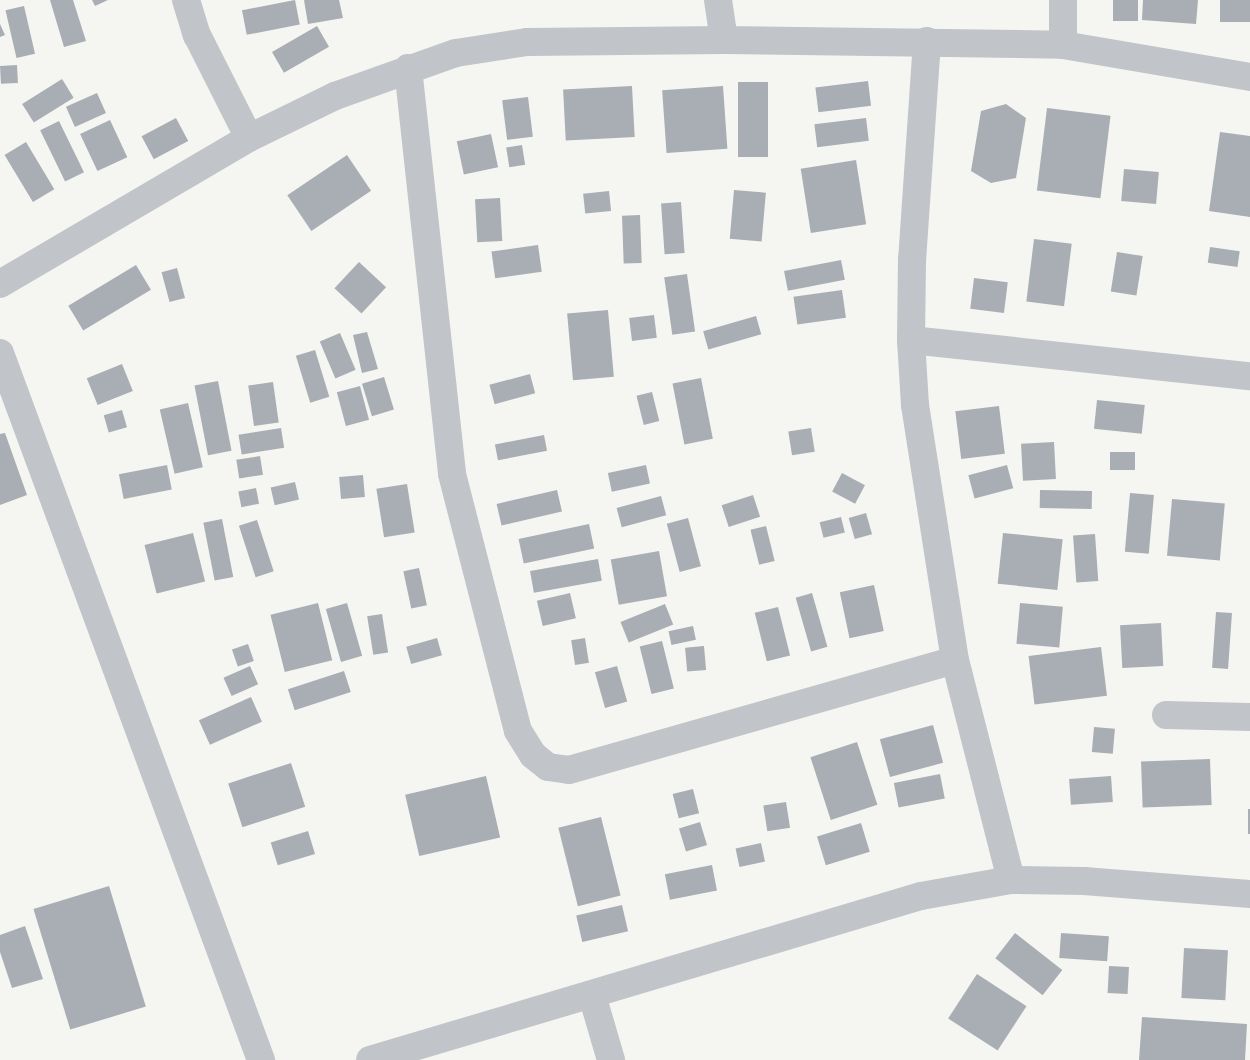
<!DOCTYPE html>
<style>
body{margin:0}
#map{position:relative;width:1250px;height:1060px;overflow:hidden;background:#f5f6f2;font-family:"Fira Sans Condensed",sans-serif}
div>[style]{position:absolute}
.building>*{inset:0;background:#a8aeb4;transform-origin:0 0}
.minor>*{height:28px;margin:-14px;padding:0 14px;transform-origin:14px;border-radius:14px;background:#c1c4c8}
span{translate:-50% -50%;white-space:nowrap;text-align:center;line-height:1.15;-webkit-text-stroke:5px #fff;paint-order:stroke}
</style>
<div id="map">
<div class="building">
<i style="clip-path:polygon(50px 0,73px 0,86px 41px,64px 47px)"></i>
<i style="clip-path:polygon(92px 0,108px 0,95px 6px)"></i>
<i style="left:295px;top:0;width:25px;height:54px;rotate:79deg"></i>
<i style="clip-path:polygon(304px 0,339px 0,343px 18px,308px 24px)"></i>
<i style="left:1113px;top:0;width:25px;height:21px"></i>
<i style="clip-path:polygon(1143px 0,1198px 0,1196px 24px,1142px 20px)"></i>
<i style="left:1220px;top:0;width:30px;height:22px"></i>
<i style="left:24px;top:6px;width:49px;height:19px;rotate:77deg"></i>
<i style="clip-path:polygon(0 24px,5px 35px,0 37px)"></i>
<i style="left:317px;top:26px;width:24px;height:52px;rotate:60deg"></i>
<i style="left:17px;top:65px;width:18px;height:17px;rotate:87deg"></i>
<i style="left:62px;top:79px;width:22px;height:47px;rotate:58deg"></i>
<i style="left:868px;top:81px;width:25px;height:53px;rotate:83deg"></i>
<i style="left:738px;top:82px;width:30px;height:75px"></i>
<i style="left:632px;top:86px;width:51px;height:69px;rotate:87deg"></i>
<i style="left:723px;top:86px;width:63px;height:61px;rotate:86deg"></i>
<i style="left:97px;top:93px;width:22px;height:34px;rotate:66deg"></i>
<i style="left:528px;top:97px;width:40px;height:26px;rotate:83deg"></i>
<i style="clip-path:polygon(1006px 104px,1026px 118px,1016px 178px,991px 183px,971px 171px,981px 111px)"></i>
<i style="left:1047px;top:108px;width:64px;height:83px;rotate:7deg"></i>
<i style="left:176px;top:118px;width:26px;height:39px;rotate:62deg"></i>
<i style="left:866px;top:118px;width:23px;height:52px;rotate:83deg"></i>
<i style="left:110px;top:120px;width:41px;height:33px;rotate:65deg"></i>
<i style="left:59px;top:121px;width:57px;height:21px;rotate:64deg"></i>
<i style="clip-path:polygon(1220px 132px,1250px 136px,1250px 217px,1209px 211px)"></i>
<i style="left:491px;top:134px;width:34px;height:35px;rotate:78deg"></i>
<i style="left:26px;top:142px;width:55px;height:25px;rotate:59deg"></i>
<i style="left:522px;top:145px;width:20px;height:16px;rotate:81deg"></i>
<i style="left:347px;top:155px;width:43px;height:72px;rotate:56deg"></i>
<i style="left:856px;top:160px;width:65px;height:56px;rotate:81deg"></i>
<i style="left:1124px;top:169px;width:35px;height:32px;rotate:5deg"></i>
<i style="left:734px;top:190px;width:32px;height:49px;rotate:5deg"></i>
<i style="left:609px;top:191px;width:20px;height:26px;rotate:84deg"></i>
<i style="left:500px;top:198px;width:43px;height:25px;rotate:87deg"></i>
<i style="left:681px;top:202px;width:51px;height:20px;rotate:86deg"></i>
<i style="left:640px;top:215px;width:48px;height:18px;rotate:88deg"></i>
<i style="left:1034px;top:239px;width:38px;height:63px;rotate:7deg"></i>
<i style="left:538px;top:245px;width:27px;height:47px;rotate:82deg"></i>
<i style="left:1210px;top:247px;width:30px;height:16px;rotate:8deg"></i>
<i style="left:1117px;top:252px;width:26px;height:40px;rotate:9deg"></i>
<i style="left:841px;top:260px;width:20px;height:58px;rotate:79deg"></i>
<i style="left:359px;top:262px;width:37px;height:36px;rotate:43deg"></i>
<i style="left:136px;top:265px;width:29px;height:79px;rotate:59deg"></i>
<i style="left:177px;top:268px;width:31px;height:16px;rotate:75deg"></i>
<i style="left:687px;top:274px;width:58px;height:23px;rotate:82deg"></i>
<i style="left:974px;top:278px;width:34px;height:31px;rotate:7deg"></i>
<i style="left:842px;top:290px;width:28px;height:49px;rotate:82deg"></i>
<i style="left:608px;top:310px;width:67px;height:41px;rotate:85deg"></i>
<i style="left:654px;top:315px;width:23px;height:25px;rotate:83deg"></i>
<i style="left:756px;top:316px;width:19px;height:55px;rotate:74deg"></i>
<i style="clip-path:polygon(367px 332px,378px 369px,362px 373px,353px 335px)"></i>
<i style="left:340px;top:333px;width:40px;height:22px;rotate:67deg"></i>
<i style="left:315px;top:350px;width:49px;height:20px;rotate:73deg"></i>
<i style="left:122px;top:364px;width:29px;height:38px;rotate:68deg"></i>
<i style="left:530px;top:374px;width:20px;height:42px;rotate:75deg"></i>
<i style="left:384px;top:377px;width:34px;height:23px;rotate:73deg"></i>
<i style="left:701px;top:378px;width:62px;height:29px;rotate:79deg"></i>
<i style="left:218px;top:381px;width:71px;height:24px;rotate:79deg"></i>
<i style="left:273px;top:382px;width:41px;height:25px;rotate:82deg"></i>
<i style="left:360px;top:386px;width:35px;height:24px;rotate:75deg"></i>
<i style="left:652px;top:392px;width:30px;height:16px;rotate:76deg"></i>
<i style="left:1097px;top:400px;width:48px;height:29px;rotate:6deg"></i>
<i style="left:188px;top:403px;width:66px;height:29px;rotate:77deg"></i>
<i style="left:999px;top:406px;width:48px;height:44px;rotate:83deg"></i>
<i style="left:122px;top:410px;width:18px;height:19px;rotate:74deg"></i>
<i style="left:281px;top:428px;width:20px;height:43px;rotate:81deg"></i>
<i style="left:811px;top:428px;width:24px;height:23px;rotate:81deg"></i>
<i style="clip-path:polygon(5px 433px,27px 495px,0 505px,0 434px)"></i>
<i style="left:544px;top:435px;width:16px;height:50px;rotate:79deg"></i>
<i style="left:1054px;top:442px;width:37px;height:33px;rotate:87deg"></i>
<i style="left:1110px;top:452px;width:25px;height:18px"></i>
<i style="left:260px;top:456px;width:19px;height:24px;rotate:81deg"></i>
<i style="left:167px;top:465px;width:25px;height:49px;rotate:79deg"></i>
<i style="left:646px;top:465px;width:19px;height:39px;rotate:78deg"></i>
<i style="left:1007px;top:465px;width:24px;height:40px;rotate:75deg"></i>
<i style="left:842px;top:473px;width:26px;height:21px;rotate:28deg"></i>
<i style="left:363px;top:475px;width:22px;height:24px;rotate:85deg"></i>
<i style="left:295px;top:482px;width:18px;height:25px;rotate:77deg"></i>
<i style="left:407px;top:484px;width:49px;height:31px;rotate:81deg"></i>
<i style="left:256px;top:488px;width:16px;height:18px;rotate:79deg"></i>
<i style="left:557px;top:490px;width:22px;height:62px;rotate:77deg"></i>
<i style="left:1040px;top:490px;width:52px;height:18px;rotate:1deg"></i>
<i style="left:1130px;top:493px;width:24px;height:59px;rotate:5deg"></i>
<i style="left:753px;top:495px;width:23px;height:33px;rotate:72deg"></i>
<i style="left:661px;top:496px;width:20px;height:46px;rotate:75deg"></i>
<i style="left:1172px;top:499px;width:53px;height:57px;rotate:5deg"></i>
<i style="left:866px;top:513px;width:22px;height:18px;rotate:74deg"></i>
<i style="left:841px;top:517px;width:16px;height:22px;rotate:76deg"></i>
<i style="left:688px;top:518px;width:50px;height:22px;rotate:75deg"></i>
<i style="left:222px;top:519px;width:59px;height:19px;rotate:79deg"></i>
<i style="left:257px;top:520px;width:54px;height:19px;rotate:72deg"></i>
<i style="left:589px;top:524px;width:25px;height:72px;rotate:78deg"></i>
<i style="left:766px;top:526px;width:36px;height:16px;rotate:76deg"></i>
<i style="left:193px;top:533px;width:50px;height:50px;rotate:76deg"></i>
<i style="left:1003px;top:533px;width:60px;height:51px;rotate:6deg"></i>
<i style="left:1095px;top:534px;width:47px;height:22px;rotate:86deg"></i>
<i style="left:659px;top:551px;width:46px;height:49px;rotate:80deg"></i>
<i style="left:598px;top:559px;width:22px;height:69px;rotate:80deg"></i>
<i style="left:419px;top:568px;width:38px;height:16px;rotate:78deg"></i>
<i style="left:874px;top:585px;width:47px;height:35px;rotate:78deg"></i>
<i style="left:570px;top:593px;width:26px;height:34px;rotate:77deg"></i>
<i style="left:812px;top:593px;width:56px;height:17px;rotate:74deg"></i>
<i style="left:318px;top:603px;width:59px;height:49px;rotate:76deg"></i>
<i style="left:347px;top:603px;width:55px;height:22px;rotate:74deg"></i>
<i style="left:1020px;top:603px;width:43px;height:41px;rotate:5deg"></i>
<i style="left:665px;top:604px;width:22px;height:48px;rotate:68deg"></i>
<i style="left:778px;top:607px;width:50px;height:24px;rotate:76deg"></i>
<i style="left:1216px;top:612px;width:16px;height:56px;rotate:4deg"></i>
<i style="left:382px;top:614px;width:39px;height:15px;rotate:81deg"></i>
<i style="left:1161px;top:623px;width:43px;height:41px;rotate:87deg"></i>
<i style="left:693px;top:626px;width:14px;height:25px;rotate:78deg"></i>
<i style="left:437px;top:638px;width:18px;height:32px;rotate:74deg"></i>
<i style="left:585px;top:638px;width:25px;height:14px;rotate:81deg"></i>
<i style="left:662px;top:641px;width:49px;height:23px;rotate:76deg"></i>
<i style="left:248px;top:644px;width:18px;height:17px;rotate:71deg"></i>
<i style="left:704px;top:646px;width:24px;height:19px;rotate:85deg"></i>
<i style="left:1101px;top:647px;width:49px;height:73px;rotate:83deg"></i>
<i style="left:250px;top:666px;width:20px;height:29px;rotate:66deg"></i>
<i style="left:617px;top:666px;width:37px;height:23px;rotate:74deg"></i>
<i style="left:344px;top:671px;width:22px;height:59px;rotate:72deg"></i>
<i style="left:251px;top:697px;width:27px;height:57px;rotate:66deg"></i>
<i style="left:933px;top:725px;width:39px;height:55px;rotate:75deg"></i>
<i style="left:1094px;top:727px;width:21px;height:25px;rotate:5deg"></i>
<i style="left:857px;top:742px;width:66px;height:49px;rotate:72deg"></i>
<i style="left:1210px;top:759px;width:46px;height:69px;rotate:88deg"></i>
<i style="left:291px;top:763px;width:46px;height:66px;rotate:72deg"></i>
<i style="left:940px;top:774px;width:25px;height:47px;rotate:79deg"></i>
<i style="left:486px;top:776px;width:63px;height:83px;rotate:77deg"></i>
<i style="left:1111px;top:776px;width:26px;height:42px;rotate:86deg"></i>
<i style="left:693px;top:789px;width:25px;height:21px;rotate:76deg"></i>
<i style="left:786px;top:802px;width:26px;height:23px;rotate:81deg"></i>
<i style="left:1248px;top:809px;width:2px;height:25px"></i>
<i style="left:601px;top:817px;width:81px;height:44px;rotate:76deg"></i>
<i style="left:700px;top:822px;width:24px;height:22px;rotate:73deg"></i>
<i style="left:861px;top:823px;width:30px;height:46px;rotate:73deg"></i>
<i style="left:308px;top:831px;width:24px;height:39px;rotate:73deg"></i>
<i style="left:761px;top:843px;width:19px;height:26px;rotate:78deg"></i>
<i style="left:712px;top:865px;width:26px;height:48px;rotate:79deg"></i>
<i style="left:109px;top:886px;width:126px;height:79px;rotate:73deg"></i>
<i style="left:622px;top:905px;width:27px;height:47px;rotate:77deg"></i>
<i style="clip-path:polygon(25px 926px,43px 979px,12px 988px,0 952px,0 935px)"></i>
<i style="left:1015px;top:933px;width:60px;height:32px;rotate:38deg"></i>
<i style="left:1061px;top:933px;width:48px;height:25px;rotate:4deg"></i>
<i style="left:1184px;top:948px;width:44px;height:50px;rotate:3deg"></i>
<i style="left:1109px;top:966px;width:20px;height:27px;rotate:3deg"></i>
<i style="left:977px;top:974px;width:59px;height:53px;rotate:33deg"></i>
<i style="clip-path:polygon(1142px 1017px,1247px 1024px,1245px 1060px,1139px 1060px)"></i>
</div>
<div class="minor">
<i style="left:186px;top:0;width:37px;rotate:73deg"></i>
<i style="left:197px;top:35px;width:115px;rotate:63.2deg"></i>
<i style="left:718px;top:0;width:40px;rotate:81.5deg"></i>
<i style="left:1063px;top:0;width:45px;rotate:90deg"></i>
<i style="left:927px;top:41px;width:219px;rotate:93.9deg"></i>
<i style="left:912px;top:259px;width:81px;rotate:90.7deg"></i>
<i style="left:911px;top:340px;width:65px;rotate:86.5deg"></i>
<i style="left:915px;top:405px;width:258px;rotate:81.1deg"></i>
<i style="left:408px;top:68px;width:408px;rotate:83.8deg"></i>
<i style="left:452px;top:474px;width:265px;rotate:75.6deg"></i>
<i style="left:518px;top:731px;width:28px;rotate:58deg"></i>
<i style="left:533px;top:755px;width:19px;rotate:39deg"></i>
<i style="left:548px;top:767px;width:21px;rotate:8deg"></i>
<i style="left:569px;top:770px;width:401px;rotate:-15.9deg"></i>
<i style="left:955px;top:660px;width:227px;rotate:75.7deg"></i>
<i style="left:0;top:284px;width:289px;rotate:-30.4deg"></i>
<i style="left:249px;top:138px;width:96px;rotate:-26deg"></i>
<i style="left:335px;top:96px;width:128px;rotate:-19.6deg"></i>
<i style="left:456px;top:53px;width:72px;rotate:-8.8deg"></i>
<i style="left:527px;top:42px;width:197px;rotate:-0.6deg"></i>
<i style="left:724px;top:40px;width:339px;rotate:0.8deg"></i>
<i style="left:1063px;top:45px;width:190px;rotate:9.7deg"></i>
<i style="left:911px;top:340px;width:341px;rotate:6.1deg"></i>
<i style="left:0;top:353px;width:754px;rotate:69.74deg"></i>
<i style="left:1166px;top:715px;width:84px;rotate:1.4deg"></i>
<i style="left:592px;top:995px;width:68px;rotate:73.7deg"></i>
<i style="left:370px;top:1060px;width:575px;rotate:-16.58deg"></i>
<i style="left:921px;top:896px;width:91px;rotate:-10.1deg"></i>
<i style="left:1011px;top:880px;width:73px;rotate:0.8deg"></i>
<i style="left:1084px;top:881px;width:167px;rotate:4.5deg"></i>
</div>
</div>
